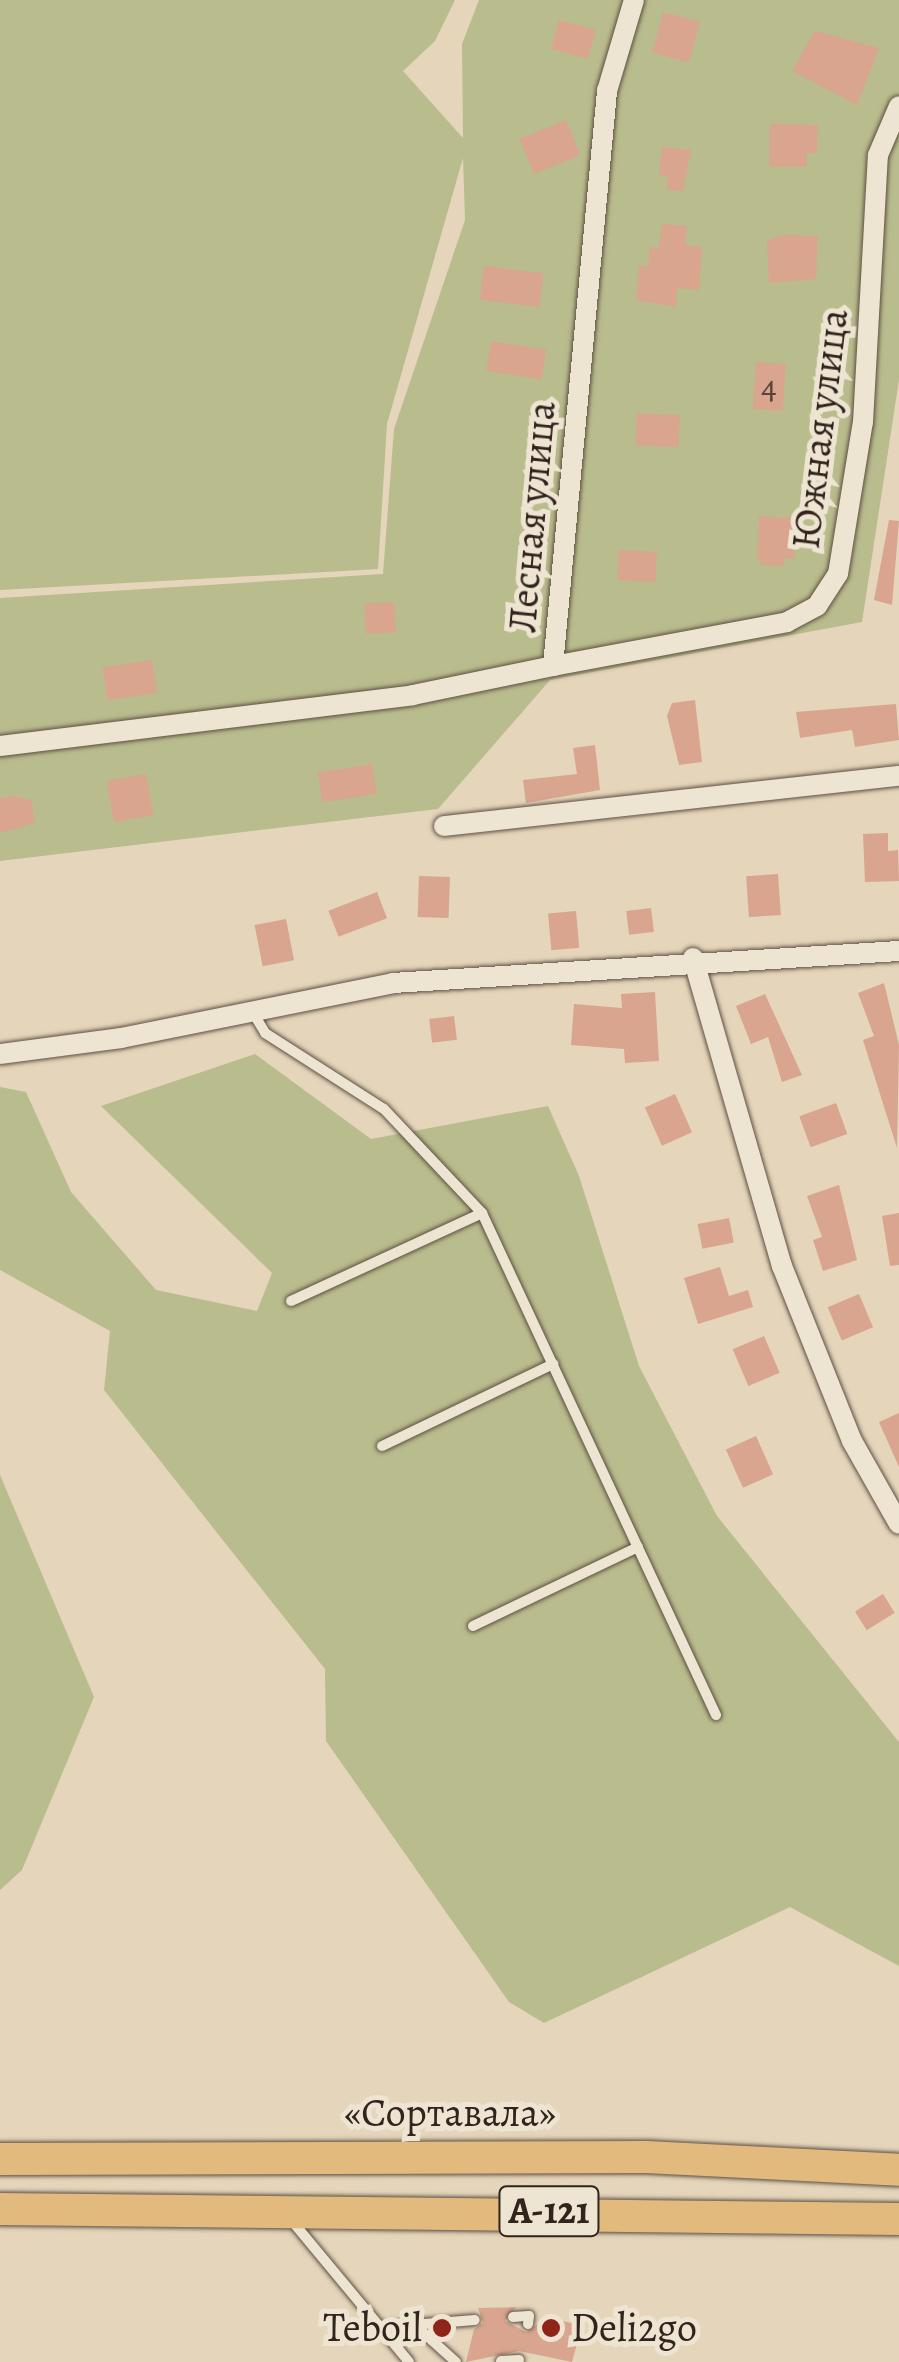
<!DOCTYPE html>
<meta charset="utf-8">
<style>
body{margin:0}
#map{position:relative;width:899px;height:2362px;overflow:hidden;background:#e5d5ba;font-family:Alegreya,serif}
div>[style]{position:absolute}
.green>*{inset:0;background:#b9bc8c}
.building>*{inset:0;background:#d9a58f;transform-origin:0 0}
.roads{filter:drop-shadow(0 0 2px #5e5044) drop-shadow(0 0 2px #5e5044)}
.service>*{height:10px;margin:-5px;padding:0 5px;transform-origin:5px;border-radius:5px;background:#eee4d2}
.minor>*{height:20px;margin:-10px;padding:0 10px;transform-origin:10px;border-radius:10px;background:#eee4d2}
.trunk>*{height:32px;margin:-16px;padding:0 16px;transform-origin:16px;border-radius:16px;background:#e2ba7d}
.dots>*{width:28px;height:28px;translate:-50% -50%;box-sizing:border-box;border:5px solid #eee4d2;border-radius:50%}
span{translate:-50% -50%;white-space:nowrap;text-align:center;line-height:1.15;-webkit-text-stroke:10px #eee4d2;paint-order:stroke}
.number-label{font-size:35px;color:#5b443a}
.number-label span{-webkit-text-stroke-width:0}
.shield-label span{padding:2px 8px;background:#eee4d2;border:2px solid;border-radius:8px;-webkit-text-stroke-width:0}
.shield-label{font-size:38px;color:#31241d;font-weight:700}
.street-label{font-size:40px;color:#31241d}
.poi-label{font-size:40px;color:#31241d}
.right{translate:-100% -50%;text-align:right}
.left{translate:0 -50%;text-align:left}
</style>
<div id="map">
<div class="green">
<i style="clip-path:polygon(0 0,455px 0,435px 41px,403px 71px,463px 138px,462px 44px,479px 0,899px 0,899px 380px,862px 622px,550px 680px,438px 809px,0 861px,0 598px,383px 574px,394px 429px,465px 220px,463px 158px,387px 424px,378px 569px,0 590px)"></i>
<i style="clip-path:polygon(255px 1054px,371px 1139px,548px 1106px,579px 1176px,639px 1366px,717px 1516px,899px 1742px,899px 1966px,790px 1907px,544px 2023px,509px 2002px,326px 1741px,325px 1669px,104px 1390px,110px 1331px,0 1270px,0 1087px,26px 1092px,71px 1192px,156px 1290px,257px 1311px,272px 1273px,101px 1106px)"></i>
<i style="clip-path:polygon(0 1475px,94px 1697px,22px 1870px,0 1890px)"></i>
</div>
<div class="building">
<i style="left:663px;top:12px;width:38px;height:42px;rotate:15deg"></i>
<i style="left:559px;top:20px;width:38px;height:30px;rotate:15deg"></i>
<i style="clip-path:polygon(815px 31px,879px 48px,857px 105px,792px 71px)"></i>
<i style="left:566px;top:120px;width:38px;height:50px;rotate:68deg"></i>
<i style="clip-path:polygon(770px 124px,818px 125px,817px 153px,807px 153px,807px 167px,769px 166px)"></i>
<i style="clip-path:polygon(662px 147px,691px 150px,683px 191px,667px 190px,668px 176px,659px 175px)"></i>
<i style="clip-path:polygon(662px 224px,687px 226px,685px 245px,702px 247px,699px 290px,677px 288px,676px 307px,636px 300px,639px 266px,648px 266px,650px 247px,659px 248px)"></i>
<i style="clip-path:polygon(783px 235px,818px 236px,816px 279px,769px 283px,767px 240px)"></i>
<i style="left:484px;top:266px;width:60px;height:34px;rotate:7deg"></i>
<i style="left:491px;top:341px;width:56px;height:30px;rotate:9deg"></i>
<i style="left:756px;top:362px;width:30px;height:47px;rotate:4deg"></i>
<i style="left:637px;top:413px;width:43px;height:32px;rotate:3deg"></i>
<i style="clip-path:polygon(759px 516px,796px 518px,794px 559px,784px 558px,783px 566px,762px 565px,757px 557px)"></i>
<i style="clip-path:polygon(889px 520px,899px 521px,892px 605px,874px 600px)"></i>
<i style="left:619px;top:550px;width:38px;height:30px;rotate:3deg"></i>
<i style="left:394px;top:602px;width:30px;height:30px;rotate:86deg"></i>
<i style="left:152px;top:660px;width:33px;height:50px;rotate:81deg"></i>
<i style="clip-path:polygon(695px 700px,702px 762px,679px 765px,667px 716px,672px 703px)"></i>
<i style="clip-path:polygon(896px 704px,899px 740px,855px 747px,852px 730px,800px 738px,796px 712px)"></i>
<i style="clip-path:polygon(595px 745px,600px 790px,526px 803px,523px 780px,577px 774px,573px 748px)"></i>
<i style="left:372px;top:764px;width:30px;height:55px;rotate:81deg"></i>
<i style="left:146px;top:774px;width:42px;height:40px;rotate:80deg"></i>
<i style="clip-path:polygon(15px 796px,31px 800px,35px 823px,0 833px,0 798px)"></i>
<i style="clip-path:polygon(888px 833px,888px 851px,898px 850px,899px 881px,865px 882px,863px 834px)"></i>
<i style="left:778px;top:874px;width:41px;height:32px;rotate:86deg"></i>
<i style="left:419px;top:876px;width:31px;height:41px;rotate:2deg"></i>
<i style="left:377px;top:892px;width:28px;height:52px;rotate:69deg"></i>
<i style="left:651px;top:908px;width:24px;height:25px;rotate:83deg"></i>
<i style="left:576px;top:911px;width:37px;height:28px;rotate:85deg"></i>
<i style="left:286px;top:919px;width:42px;height:32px;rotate:79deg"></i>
<i style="clip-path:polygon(884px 983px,899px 1045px,897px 1148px,863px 1040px,874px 1036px,858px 993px)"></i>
<i style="clip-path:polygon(655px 992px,659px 1061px,625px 1063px,624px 1049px,571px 1045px,574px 1004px,622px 1008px,621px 994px)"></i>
<i style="clip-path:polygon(765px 994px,802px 1075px,782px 1082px,768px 1037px,751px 1044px,736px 1006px)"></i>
<i style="left:454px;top:1016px;width:24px;height:25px;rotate:83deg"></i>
<i style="left:675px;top:1094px;width:42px;height:33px;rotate:66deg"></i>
<i style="left:836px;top:1103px;width:33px;height:39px;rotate:70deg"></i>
<i style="clip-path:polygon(839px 1185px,857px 1260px,823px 1271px,813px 1240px,822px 1237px,807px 1196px)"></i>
<i style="clip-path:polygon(899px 1213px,899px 1265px,890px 1266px,882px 1216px)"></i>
<i style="left:729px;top:1218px;width:25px;height:32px;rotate:79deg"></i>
<i style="clip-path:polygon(720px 1267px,729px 1296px,748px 1290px,753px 1307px,698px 1324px,684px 1278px)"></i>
<i style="left:859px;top:1294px;width:36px;height:34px;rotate:67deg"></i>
<i style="left:764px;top:1336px;width:40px;height:34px;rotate:67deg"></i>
<i style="clip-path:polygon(899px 1413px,899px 1467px,879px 1422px)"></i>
<i style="left:756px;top:1436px;width:42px;height:33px;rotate:66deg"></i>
<i style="left:883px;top:1594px;width:22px;height:33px;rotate:58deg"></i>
<i style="clip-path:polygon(516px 2307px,505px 2321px,526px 2332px,548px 2317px,582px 2326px,572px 2362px,519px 2351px,466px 2362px,474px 2329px,483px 2323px,478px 2308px)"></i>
</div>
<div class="roads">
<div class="service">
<i style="left:252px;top:1011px;width:26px;rotate:59deg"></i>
<i style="left:265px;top:1033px;width:141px;rotate:32.6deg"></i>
<i style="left:384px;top:1109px;width:143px;rotate:46.7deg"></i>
<i style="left:482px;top:1213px;width:554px;rotate:65.01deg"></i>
<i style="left:291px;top:1301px;width:210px;rotate:-24.7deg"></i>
<i style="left:382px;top:1446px;width:190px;rotate:-25.6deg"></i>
<i style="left:473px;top:1626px;width:183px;rotate:-25.6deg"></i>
<i style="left:292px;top:2221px;width:183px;rotate:50.3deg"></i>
<i style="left:513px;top:2317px;width:16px;rotate:-4deg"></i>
<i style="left:529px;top:2316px;width:8px;rotate:97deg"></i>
<i style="left:415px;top:2325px;width:55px;rotate:42.1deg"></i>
<i style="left:375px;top:2328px;width:100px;rotate:-4.6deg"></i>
<i style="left:501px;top:2361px;width:18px;rotate:-3deg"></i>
</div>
<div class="minor">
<i style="left:553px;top:666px;width:238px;rotate:-10.6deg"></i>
<i style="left:787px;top:622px;width:34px;rotate:-28deg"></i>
<i style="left:817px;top:606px;width:38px;rotate:-57deg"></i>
<i style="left:838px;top:574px;width:154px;rotate:-80.7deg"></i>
<i style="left:863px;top:422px;width:267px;rotate:-86.8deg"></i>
<i style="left:878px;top:155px;width:53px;rotate:-66.8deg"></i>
<i style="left:0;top:746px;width:416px;rotate:-7deg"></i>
<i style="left:413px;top:695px;width:143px;rotate:-11.7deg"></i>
<i style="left:553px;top:666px;width:578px;rotate:-84.63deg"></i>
<i style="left:607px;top:91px;width:95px;rotate:-73.5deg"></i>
<i style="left:444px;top:826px;width:458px;rotate:-6.3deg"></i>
<i style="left:693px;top:958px;width:321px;rotate:73.9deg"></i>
<i style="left:782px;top:1266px;width:188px;rotate:68.2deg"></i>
<i style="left:852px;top:1441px;width:95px;rotate:60.5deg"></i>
<i style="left:0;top:1054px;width:122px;rotate:-7.5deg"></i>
<i style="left:121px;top:1038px;width:278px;rotate:-11.4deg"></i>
<i style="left:393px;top:983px;width:507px;rotate:-3.62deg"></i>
</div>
<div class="trunk">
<i style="left:0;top:2159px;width:646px;rotate:-0.18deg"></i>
<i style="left:646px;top:2157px;width:253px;rotate:2.9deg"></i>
<i style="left:0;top:2209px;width:899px;rotate:0.64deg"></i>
</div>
</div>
<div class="dots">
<i style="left:442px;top:2328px;background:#8f2418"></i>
<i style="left:551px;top:2328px;background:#8f2418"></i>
</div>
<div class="number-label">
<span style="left:769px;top:386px">4</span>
</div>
<div class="shield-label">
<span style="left:549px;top:2211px">А-121</span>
</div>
<div class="street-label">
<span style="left:820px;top:429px;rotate:-83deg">Южная улица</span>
<span style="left:532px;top:517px;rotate:-85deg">Лесная улица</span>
<span style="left:450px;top:2113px">«Сортавала»</span>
</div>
<div class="poi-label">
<span class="right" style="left:422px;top:2328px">Teboil</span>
<span class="left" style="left:571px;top:2328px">Deli2go</span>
</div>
</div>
